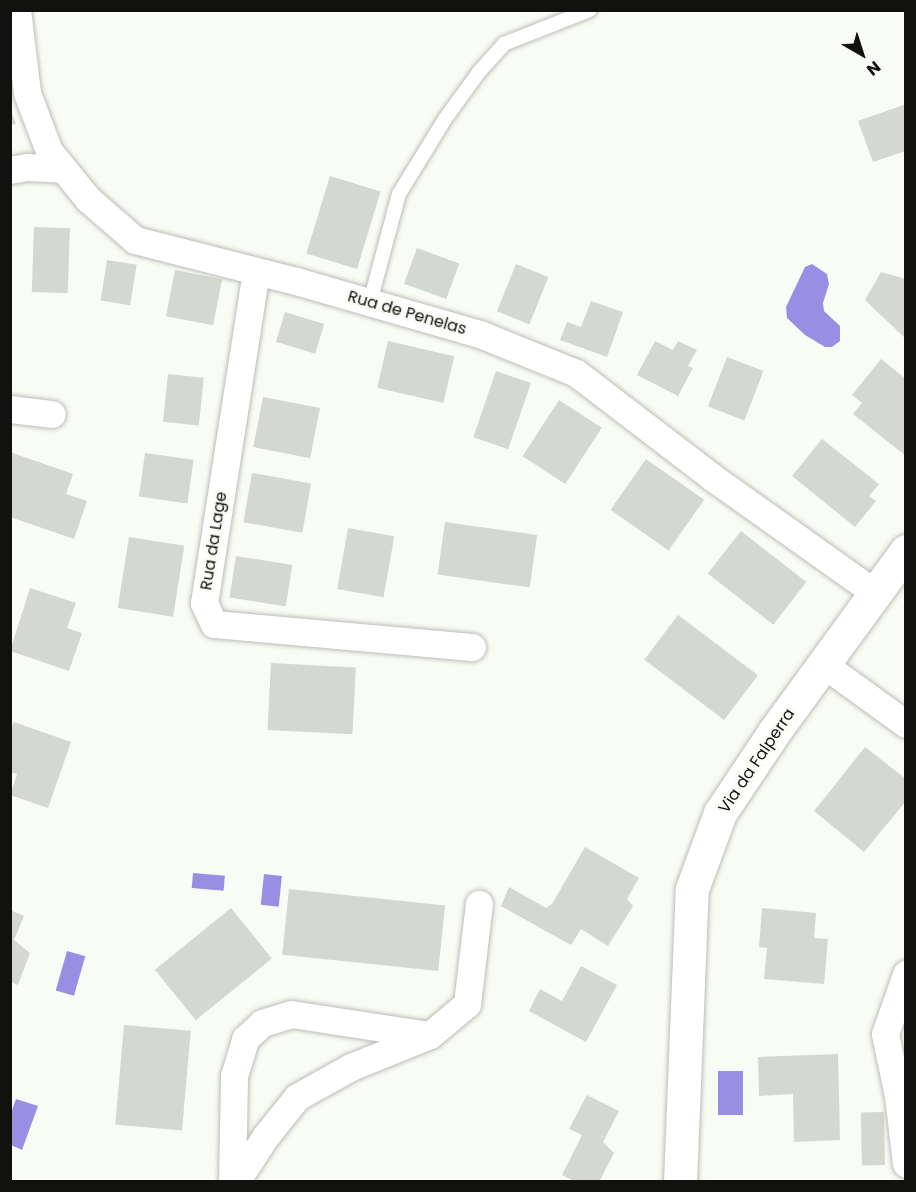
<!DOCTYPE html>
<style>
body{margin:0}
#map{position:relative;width:916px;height:1192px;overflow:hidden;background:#f9fcf5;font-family:Poppins,sans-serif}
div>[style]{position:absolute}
.water>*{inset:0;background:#988fe5;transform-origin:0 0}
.building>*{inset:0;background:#d5d7d1;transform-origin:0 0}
.roads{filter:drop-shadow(0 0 2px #bbbdb7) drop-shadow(0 0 2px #bbbdb7)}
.service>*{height:14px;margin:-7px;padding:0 7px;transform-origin:7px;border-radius:7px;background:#fff}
.minor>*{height:27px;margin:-13.5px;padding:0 13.5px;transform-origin:13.5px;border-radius:13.5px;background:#fff}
.secondary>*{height:33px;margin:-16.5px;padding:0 16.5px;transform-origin:16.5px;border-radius:16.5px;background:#fff}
span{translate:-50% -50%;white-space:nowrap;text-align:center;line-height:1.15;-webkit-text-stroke:6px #f9fcf5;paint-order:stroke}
.street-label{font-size:16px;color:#11110f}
.frame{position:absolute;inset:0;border:12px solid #11110f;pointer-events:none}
.north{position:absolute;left:832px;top:24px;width:60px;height:60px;-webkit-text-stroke:4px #f9fcf5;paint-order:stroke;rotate:141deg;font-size:16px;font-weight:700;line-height:24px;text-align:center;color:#11110f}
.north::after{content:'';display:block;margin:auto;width:21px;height:27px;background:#11110f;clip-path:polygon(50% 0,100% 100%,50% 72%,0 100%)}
</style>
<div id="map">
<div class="water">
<i style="clip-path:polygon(812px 264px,827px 274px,829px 284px,823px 303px,824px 311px,840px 326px,840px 341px,832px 347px,825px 347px,805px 335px,787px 318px,786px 307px,805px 267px)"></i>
<i style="left:193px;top:873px;width:32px;height:15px;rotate:5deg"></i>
<i style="left:264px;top:874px;width:18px;height:31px;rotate:6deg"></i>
<i style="left:67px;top:951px;width:19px;height:41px;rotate:16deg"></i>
<i style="left:743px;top:1071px;width:44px;height:25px;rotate:90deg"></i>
<i style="clip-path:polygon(16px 1099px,38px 1106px,22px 1150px,11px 1145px,11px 1113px)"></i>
</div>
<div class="building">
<i style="clip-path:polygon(906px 104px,906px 151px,873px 162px,858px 121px)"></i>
<i style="clip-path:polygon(10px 108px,16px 124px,10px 125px)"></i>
<i style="left:330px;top:176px;width:53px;height:81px;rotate:17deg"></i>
<i style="left:34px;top:227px;width:36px;height:65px;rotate:2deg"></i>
<i style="left:417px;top:248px;width:45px;height:38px;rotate:20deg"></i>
<i style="left:107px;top:260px;width:30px;height:41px;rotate:9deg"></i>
<i style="left:516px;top:264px;width:35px;height:51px;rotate:22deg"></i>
<i style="left:175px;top:270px;width:48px;height:47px;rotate:11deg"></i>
<i style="clip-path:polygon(881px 272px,906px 279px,906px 339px,865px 300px)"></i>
<i style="clip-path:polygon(591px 301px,623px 312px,607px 357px,560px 340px,567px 322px,581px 327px)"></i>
<i style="left:285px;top:312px;width:41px;height:31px;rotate:17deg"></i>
<i style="left:388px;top:341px;width:68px;height:48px;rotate:13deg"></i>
<i style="clip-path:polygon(655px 341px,673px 350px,678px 341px,697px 350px,688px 366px,693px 368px,678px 396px,637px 375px)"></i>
<i style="left:727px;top:357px;width:39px;height:53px;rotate:21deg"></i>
<i style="clip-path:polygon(881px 359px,906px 379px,906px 456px,853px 414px,862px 403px,852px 395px)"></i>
<i style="left:496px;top:371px;width:37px;height:70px;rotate:19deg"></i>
<i style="left:168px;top:374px;width:36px;height:48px;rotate:6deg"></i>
<i style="left:263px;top:397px;width:58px;height:51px;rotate:11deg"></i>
<i style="left:559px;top:400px;width:51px;height:67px;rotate:33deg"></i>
<i style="clip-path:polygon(822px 439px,879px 484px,869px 496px,876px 501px,855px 527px,792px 476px)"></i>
<i style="clip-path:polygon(10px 452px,73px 474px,66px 494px,87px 501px,74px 539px,10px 517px)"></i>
<i style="left:145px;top:453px;width:49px;height:44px;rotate:8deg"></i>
<i style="left:646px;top:459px;width:71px;height:62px;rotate:35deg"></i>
<i style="left:252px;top:473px;width:60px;height:50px;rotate:10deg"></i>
<i style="left:445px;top:522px;width:93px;height:53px;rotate:8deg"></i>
<i style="left:348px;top:528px;width:47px;height:62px;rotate:10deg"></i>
<i style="left:741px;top:531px;width:83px;height:54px;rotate:38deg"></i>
<i style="left:129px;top:537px;width:56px;height:72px;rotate:9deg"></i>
<i style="left:236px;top:556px;width:57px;height:42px;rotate:9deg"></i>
<i style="clip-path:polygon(30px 588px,76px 603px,67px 628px,82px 633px,69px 671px,10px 651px)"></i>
<i style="left:678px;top:615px;width:100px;height:56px;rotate:37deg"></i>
<i style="left:271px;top:663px;width:85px;height:67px;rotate:3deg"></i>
<i style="clip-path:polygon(14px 722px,71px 742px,48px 808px,10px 795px,17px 774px,10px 772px,10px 731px)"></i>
<i style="clip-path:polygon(865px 747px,906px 779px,906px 801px,864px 852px,814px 811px)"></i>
<i style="clip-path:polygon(585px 847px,639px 878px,627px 899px,633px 906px,608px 946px,581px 929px,571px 945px,501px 906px,509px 887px,546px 908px,552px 904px)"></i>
<i style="left:289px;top:889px;width:157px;height:66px;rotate:6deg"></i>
<i style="left:231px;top:908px;width:65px;height:98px;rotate:51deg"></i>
<i style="clip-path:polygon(762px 908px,816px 913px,814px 938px,828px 939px,824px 984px,764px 979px,767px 948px,759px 947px)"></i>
<i style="clip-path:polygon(10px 910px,24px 916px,14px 940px,30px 953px,18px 985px,10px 982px)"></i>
<i style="clip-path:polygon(581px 966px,617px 985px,586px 1042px,529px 1011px,540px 989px,562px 1001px)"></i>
<i style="left:124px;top:1025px;width:67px;height:100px;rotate:5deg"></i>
<i style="clip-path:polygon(838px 1054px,840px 1140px,794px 1142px,793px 1094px,759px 1096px,758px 1057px)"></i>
<i style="clip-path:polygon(587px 1095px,619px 1111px,603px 1142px,614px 1153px,599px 1182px,576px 1182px,562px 1175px,582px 1135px,569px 1129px)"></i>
<i style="left:884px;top:1112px;width:53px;height:23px;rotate:89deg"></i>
</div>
<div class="roads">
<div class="service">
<i style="left:370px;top:302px;width:112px;rotate:-75deg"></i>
<i style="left:399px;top:194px;width:88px;rotate:-58.5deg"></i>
<i style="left:445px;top:119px;width:58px;rotate:-54.1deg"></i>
<i style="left:479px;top:72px;width:38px;rotate:-48deg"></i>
<i style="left:504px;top:44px;width:92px;rotate:-21.6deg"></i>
</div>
<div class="minor">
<i style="left:17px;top:10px;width:84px;rotate:83.1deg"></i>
<i style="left:27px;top:93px;width:62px;rotate:69.2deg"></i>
<i style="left:49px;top:151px;width:62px;rotate:50.9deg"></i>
<i style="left:88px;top:199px;width:62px;rotate:41.1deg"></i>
<i style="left:135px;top:240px;width:166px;rotate:14.3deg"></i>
<i style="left:296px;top:281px;width:191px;rotate:16.1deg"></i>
<i style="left:480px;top:334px;width:104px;rotate:22.1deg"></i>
<i style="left:576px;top:373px;width:171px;rotate:37.4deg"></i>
<i style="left:712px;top:477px;width:200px;rotate:35.4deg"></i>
<i style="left:10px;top:170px;width:17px;rotate:-10deg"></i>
<i style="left:27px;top:167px;width:36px;rotate:3deg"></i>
<i style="left:256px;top:271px;width:336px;rotate:98.9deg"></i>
<i style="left:204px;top:603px;width:23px;rotate:65deg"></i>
<i style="left:214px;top:624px;width:259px;rotate:5.1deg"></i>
<i style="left:10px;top:409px;width:42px;rotate:6.8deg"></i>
<i style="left:823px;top:664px;width:102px;rotate:35.9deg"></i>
<i style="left:898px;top:1096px;width:63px;rotate:-101.8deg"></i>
<i style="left:885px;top:1034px;width:64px;rotate:-70.7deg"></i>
<i style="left:906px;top:1105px;width:12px;rotate:-132deg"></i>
<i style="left:898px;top:1096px;width:68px;rotate:83.3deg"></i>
<i style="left:232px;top:1182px;width:106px;rotate:-88.9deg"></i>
<i style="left:234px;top:1076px;width:39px;rotate:-73deg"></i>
<i style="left:245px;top:1039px;width:23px;rotate:-43deg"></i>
<i style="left:262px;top:1023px;width:30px;rotate:-17deg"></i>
<i style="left:291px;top:1014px;width:140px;rotate:8.7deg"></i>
<i style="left:236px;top:1182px;width:54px;rotate:-57.2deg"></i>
<i style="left:265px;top:1137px;width:51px;rotate:-51.3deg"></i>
<i style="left:297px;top:1097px;width:62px;rotate:-29.1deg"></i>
<i style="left:351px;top:1067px;width:85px;rotate:-22.1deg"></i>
<i style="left:430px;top:1035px;width:48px;rotate:-40deg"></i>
<i style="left:467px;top:1004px;width:101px;rotate:-83.2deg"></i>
</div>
<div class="secondary">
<i style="left:680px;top:1182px;width:293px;rotate:-87.7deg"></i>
<i style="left:692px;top:889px;width:81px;rotate:-69.8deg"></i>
<i style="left:720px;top:813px;width:97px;rotate:-56.3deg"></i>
<i style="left:774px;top:732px;width:224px;rotate:-53.9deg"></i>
</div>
</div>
<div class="street-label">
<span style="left:407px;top:313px;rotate:16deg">Rua de Penelas</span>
<span style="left:214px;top:541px;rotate:-81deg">Rua da Lage</span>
<span style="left:757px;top:761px;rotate:-56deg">Via da Falperra</span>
</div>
<div class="frame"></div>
<div class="north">N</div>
</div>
